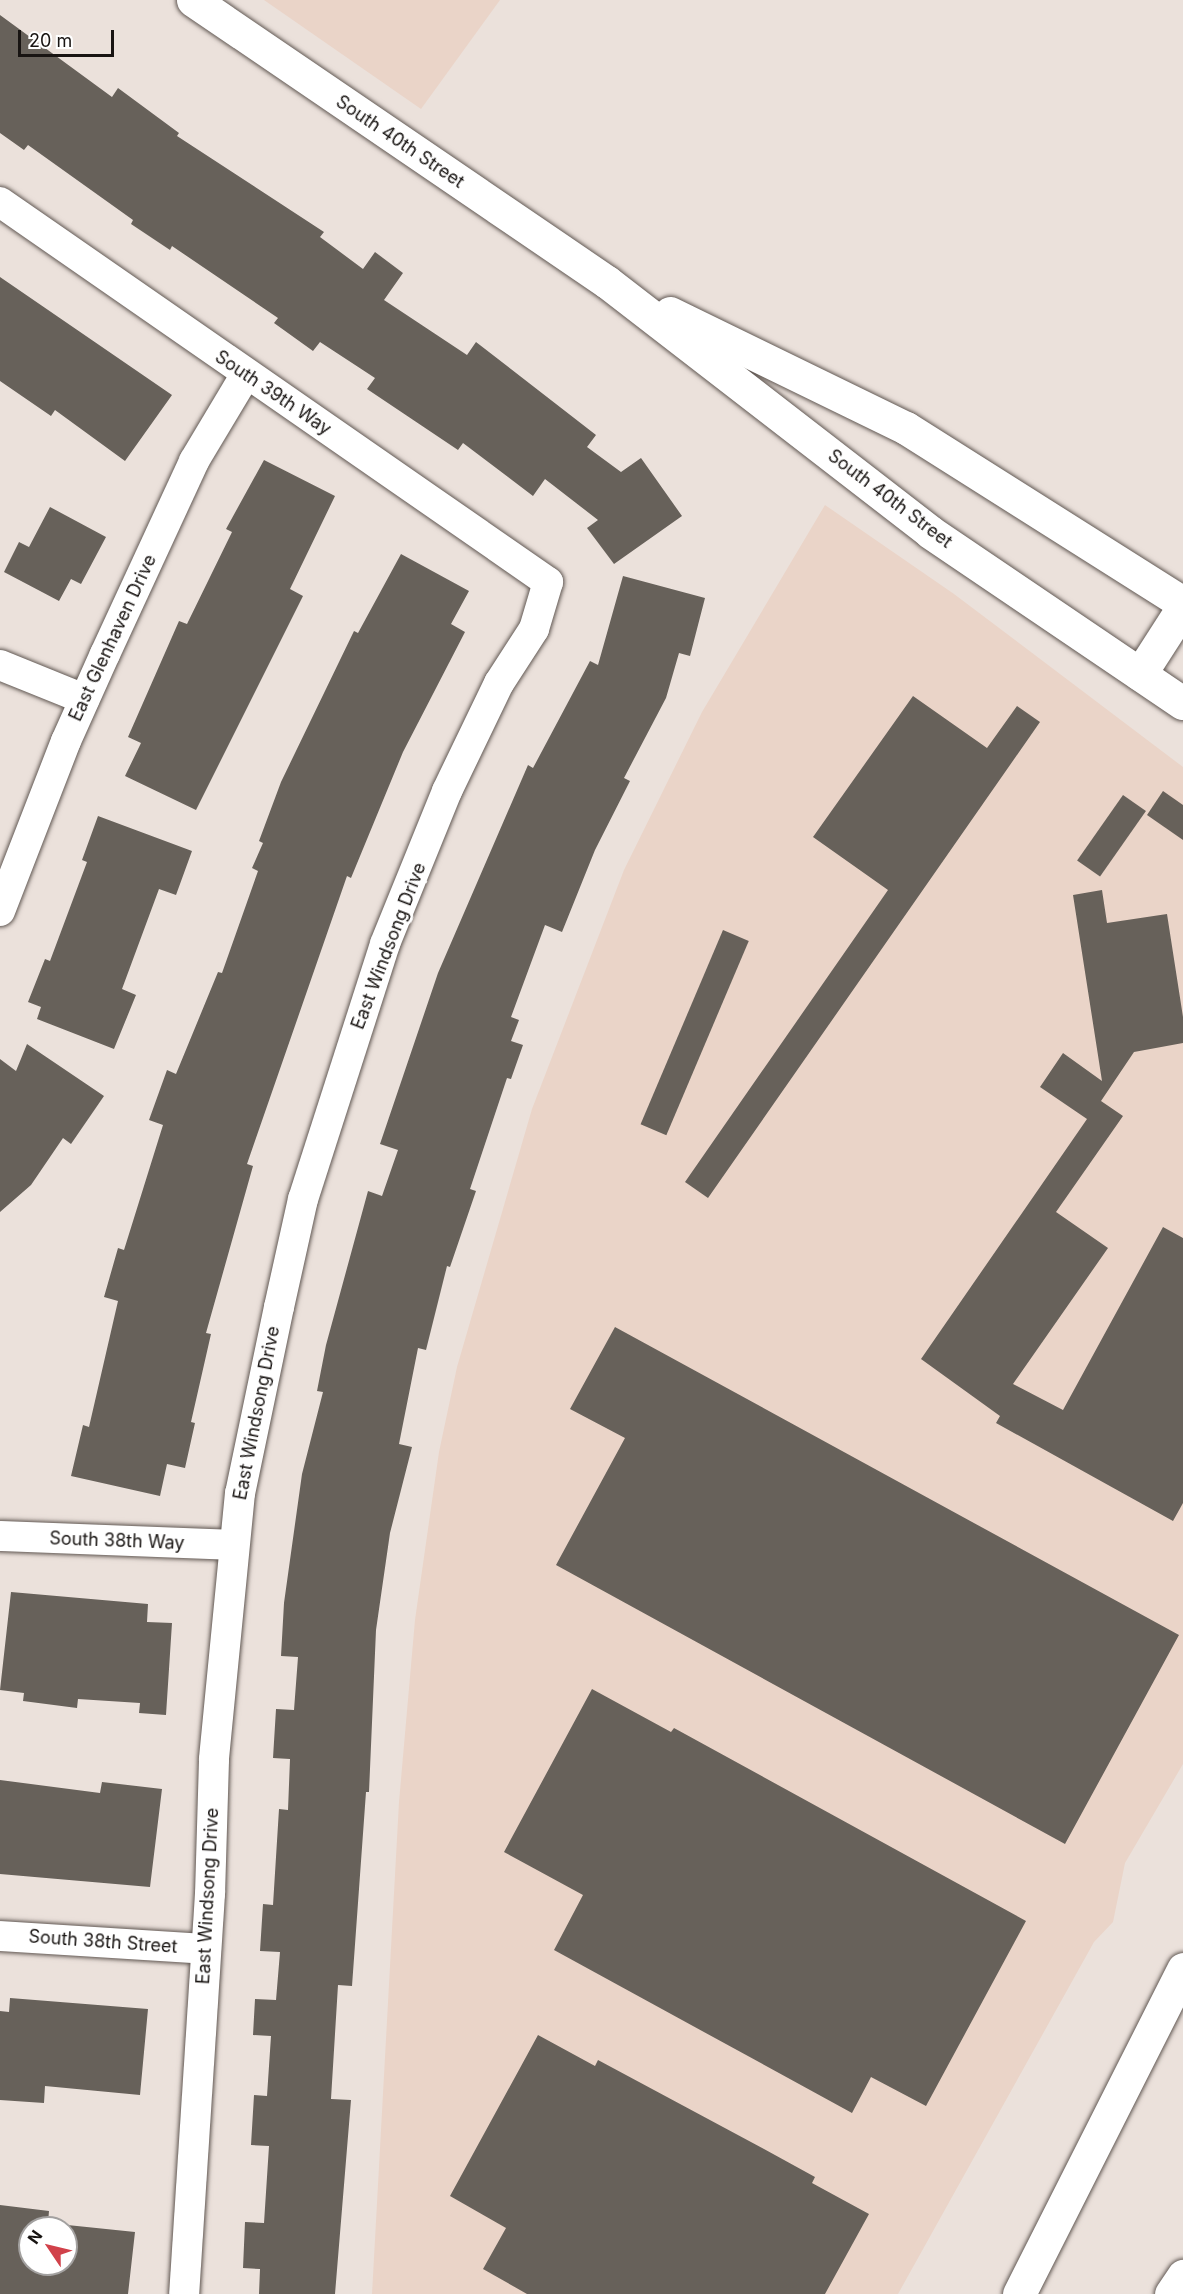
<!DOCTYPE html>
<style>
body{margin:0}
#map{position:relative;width:1183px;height:2294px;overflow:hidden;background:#ebe1db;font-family:Inter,sans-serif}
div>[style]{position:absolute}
.commercial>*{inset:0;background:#ead4c8}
.building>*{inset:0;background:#67615a;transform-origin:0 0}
.roads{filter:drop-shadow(0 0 2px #615853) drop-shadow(0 0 2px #615853)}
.minor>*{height:30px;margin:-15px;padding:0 15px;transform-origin:15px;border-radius:15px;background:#fff}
.tertiary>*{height:33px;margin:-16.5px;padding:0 16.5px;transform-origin:16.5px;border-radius:16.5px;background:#fff}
.secondary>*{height:33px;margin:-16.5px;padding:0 16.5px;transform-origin:16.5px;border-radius:16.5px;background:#fff}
.motorway>*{height:33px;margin:-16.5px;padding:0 16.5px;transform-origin:16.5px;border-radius:16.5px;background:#fff}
span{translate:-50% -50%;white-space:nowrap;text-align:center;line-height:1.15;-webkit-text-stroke:6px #fff;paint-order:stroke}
.street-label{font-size:18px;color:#181412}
.north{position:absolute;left:18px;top:2216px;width:60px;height:60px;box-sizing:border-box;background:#fff;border:2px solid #a3a1a0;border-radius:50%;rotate:305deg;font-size:16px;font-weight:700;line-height:24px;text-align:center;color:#181412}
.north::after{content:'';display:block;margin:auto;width:21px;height:27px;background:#d1414a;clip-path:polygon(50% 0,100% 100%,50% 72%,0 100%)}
.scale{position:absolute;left:18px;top:30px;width:96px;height:27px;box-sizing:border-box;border:3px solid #181412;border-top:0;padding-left:8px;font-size:18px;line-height:21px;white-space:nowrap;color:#181412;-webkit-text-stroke:4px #fff;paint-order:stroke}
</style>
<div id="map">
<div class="commercial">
<i style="clip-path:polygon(264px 0,500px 0,421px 109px)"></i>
<i style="clip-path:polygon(825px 505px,954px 594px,1183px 767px,1183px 1764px,1125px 1863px,1113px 1922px,1094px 1942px,898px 2294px,372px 2294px,399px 1802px,415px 1620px,439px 1452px,457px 1367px,532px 1109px,624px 870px,702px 712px)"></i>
</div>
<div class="building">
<i style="clip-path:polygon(0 15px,112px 97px,118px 88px,179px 133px,177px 136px,324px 232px,320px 237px,363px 269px,375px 252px,403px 273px,384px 300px,467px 355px,476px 342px,596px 435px,587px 447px,621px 472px,641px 458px,682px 516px,614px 564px,587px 528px,598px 520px,545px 479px,533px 496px,463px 443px,458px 450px,367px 389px,375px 378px,320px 342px,313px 351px,274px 323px,278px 318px,172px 246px,170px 250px,131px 224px,133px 220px,28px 145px,24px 150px,0 133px)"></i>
<i style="clip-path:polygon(0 277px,172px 395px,125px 461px,55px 410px,51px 416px,0 381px)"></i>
<i style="clip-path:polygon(264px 460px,335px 496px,290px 589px,303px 596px,196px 810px,125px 776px,141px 743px,128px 737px,179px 621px,187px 624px,232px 532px,226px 529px)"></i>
<i style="clip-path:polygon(50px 507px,106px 537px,81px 584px,71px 579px,59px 601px,4px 572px,19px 542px,29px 547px)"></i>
<i style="clip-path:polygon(401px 554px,469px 591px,451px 624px,465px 632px,403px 752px,351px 878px,347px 876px,247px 1164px,253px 1166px,206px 1333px,211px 1334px,191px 1422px,195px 1423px,185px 1468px,167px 1464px,160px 1496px,71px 1476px,83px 1425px,89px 1427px,118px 1301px,104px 1297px,118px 1248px,124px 1250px,163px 1125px,149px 1120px,167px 1070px,176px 1074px,218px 972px,222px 973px,258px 871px,252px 868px,263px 843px,259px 841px,281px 782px,354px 631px,358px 633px)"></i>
<i style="clip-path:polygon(623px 576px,705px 598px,690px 656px,679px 653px,666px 698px,624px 778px,630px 781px,595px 850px,562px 932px,545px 925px,511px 1017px,519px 1020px,511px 1041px,523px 1045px,511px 1079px,507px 1078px,470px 1189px,476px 1191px,450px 1267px,447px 1266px,426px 1350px,418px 1348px,399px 1444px,412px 1447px,390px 1533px,376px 1630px,369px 1792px,366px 1792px,352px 1986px,338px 1985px,331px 2099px,351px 2100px,335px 2294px,259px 2294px,260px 2269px,243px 2268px,245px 2222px,264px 2223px,269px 2146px,251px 2145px,254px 2095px,267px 2096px,271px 2036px,253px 2035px,255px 1999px,276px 2000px,280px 1952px,260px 1951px,263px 1904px,273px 1905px,279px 1809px,288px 1810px,290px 1759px,273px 1758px,276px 1709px,294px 1710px,298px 1657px,281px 1656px,284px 1603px,302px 1474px,323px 1392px,317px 1391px,326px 1345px,368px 1191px,382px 1196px,398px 1150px,380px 1144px,438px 973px,528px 765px,533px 768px,590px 661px,598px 665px)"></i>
<i style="clip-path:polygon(913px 696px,987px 748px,1017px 706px,1040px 722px,708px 1198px,685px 1182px,888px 890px,813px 837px)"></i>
<i style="clip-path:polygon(1163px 791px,1183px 805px,1183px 840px,1147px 815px)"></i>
<i style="left:1123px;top:795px;width:28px;height:80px;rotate:35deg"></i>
<i style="clip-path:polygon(98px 816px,192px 851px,176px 895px,159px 889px,122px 989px,136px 995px,114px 1049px,37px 1019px,41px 1007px,28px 1002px,45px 959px,50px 961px,87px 862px,82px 860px)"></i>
<i style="clip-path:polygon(1102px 890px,1107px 923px,1167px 914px,1183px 1017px,1183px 1043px,1134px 1052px,1101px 1101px,1123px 1116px,1056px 1212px,1108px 1248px,1013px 1384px,1063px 1410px,1163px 1227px,1183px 1238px,1183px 1503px,1173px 1521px,996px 1423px,1000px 1416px,921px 1359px,1087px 1119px,1040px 1087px,1063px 1053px,1102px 1081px,1073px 895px)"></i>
<i style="left:723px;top:930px;width:28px;height:211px;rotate:23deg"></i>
<i style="clip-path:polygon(27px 1044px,104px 1096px,71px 1144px,63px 1138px,31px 1185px,0 1212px,0 1059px,16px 1071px)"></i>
<i style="clip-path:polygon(615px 1327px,1179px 1635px,1065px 1844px,556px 1565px,625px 1438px,570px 1409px)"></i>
<i style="clip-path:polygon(11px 1592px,148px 1604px,147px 1622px,172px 1623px,166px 1715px,139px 1713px,140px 1703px,78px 1699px,77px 1708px,23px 1701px,24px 1693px,0 1690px)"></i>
<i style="clip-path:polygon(592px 1689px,671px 1732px,674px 1728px,1026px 1921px,926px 2106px,871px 2077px,852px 2113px,554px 1950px,583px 1895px,504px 1852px)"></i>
<i style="clip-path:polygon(0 1780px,100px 1793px,102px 1782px,162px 1789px,150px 1887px,0 1874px)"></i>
<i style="clip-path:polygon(10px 1998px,148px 2009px,140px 2095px,45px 2086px,44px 2103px,0 2100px,0 2011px,9px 2012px)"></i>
<i style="clip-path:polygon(538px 2035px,595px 2066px,598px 2060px,764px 2149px,815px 2177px,812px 2183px,869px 2214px,825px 2294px,527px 2294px,483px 2269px,506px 2228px,450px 2196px)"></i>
<i style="clip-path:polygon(evenodd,0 2205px,49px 2211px,48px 2223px,135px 2232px,128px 2294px,0 2294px,0 2205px,30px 2228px,66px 2228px,66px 2264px,30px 2264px,30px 2228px)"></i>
</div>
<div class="roads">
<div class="minor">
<i style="left:0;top:202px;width:667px;rotate:34.74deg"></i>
<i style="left:548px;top:582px;width:49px;rotate:106.6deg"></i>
<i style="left:534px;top:629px;width:64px;rotate:122.9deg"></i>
<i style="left:499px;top:683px;width:120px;rotate:115.7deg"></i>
<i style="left:447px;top:791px;width:165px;rotate:112.1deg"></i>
<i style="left:385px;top:944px;width:268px;rotate:107.8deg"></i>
<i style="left:303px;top:1199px;width:111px;rotate:102.5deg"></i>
<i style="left:279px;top:1307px;width:190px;rotate:101.8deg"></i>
<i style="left:240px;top:1493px;width:268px;rotate:95.6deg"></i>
<i style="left:214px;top:1760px;width:134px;rotate:91.7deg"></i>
<i style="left:210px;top:1894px;width:401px;rotate:93.7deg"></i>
<i style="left:0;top:665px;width:91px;rotate:22deg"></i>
<i style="left:0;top:911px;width:182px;rotate:-68.8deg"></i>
<i style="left:66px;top:741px;width:95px;rotate:-65.9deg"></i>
<i style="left:105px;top:654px;width:213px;rotate:-65.2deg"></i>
<i style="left:194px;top:461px;width:101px;rotate:-59.1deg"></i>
<i style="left:0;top:1536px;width:234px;rotate:2.2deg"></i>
<i style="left:0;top:1936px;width:206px;rotate:3.6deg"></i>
</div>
<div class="tertiary">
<i style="left:1140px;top:674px;width:80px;rotate:-57.3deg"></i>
</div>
<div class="secondary">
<i style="left:193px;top:0;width:501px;rotate:34.26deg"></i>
<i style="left:607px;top:282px;width:408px;rotate:37.7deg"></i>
<i style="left:930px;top:532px;width:305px;rotate:34.1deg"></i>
<i style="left:670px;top:313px;width:263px;rotate:26deg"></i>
<i style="left:906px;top:428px;width:328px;rotate:32.3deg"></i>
</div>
<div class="motorway">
<i style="left:1019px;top:2294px;width:364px;rotate:-63.2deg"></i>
<i style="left:1171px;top:2294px;width:22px;rotate:-56deg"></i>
</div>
</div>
<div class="street-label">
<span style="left:400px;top:142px;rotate:34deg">South 40th Street</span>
<span style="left:273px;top:393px;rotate:34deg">South 39th Way</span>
<span style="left:890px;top:499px;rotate:37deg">South 40th Street</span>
<span style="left:113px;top:638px;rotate:-65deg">East Glenhaven Drive</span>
<span style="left:389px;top:946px;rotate:-69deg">East Windsong Drive</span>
<span style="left:257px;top:1413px;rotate:-79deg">East Windsong Drive</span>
<span style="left:117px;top:1541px;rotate:2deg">South 38th Way</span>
<span style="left:208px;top:1896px;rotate:-87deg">East Windsong Drive</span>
<span style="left:103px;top:1942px;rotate:4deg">South 38th Street</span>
</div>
<div class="north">N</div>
<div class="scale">20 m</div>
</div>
